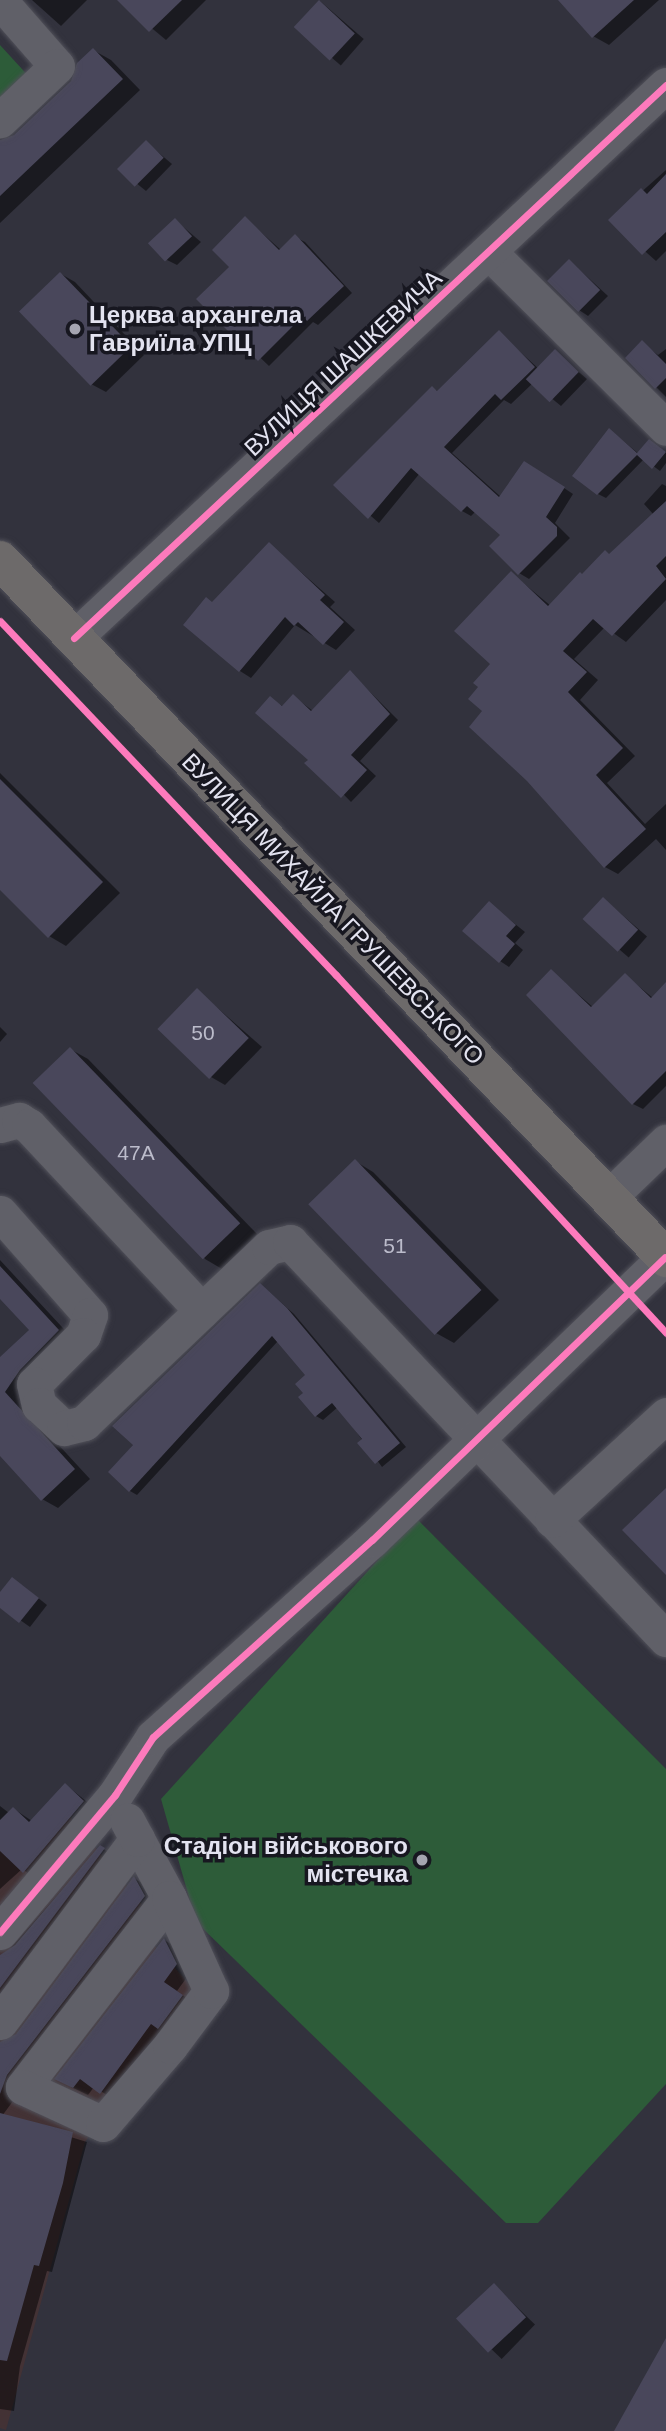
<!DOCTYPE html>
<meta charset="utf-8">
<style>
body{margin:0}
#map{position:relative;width:666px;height:2431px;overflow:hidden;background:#32323d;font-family:Helvetica,sans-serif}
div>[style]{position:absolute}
.industrial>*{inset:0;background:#433235}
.green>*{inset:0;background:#2d5c39}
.shadow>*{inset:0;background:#0007;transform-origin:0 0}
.building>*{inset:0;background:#49475b;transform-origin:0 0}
.roads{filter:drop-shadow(0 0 2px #505059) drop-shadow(0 0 2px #505059)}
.minor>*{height:35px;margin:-17.5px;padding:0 17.5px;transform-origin:17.5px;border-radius:17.5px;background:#606068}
.major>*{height:38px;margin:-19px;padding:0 19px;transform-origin:19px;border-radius:19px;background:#6d6a6a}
.cycleway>*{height:7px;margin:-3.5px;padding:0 3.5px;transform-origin:3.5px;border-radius:3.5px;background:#fd7abc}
.dots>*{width:19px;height:19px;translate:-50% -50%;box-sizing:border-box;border:4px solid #171720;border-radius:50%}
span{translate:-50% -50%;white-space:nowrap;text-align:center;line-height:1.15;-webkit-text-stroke:7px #171720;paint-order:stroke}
.number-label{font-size:21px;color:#bcbccb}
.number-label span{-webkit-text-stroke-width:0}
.poi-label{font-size:24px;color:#e3e3f0;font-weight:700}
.left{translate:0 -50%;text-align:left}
.right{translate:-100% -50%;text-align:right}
.street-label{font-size:24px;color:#e3e3f0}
</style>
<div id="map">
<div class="industrial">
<i style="clip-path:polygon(55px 1798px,143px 1906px,135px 1924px,203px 1999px,149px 2049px,85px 2142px,6px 2430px,0 2428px,0 1827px,14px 1841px)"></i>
</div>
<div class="green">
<i style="clip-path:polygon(0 45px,33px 81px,0 112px)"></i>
<i style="clip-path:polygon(416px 1518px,666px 1769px,666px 2084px,538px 2223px,506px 2223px,196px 1922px,161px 1799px)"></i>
</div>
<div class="shadow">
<i style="clip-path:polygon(32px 0,87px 0,61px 26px)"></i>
<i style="clip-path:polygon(129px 0,206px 0,166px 40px,124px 5px)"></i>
<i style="clip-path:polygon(561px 0,659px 0,609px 45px,593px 36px)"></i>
<i style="left:320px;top:1px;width:58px;height:35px;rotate:41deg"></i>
<i style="clip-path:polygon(93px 50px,111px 60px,140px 90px,0 223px,0 140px,15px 136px,72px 82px)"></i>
<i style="clip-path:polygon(146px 142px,172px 164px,146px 191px,119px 169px)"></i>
<i style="clip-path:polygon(666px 170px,666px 251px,656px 261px,610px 220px)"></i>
<i style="clip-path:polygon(245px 218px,281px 250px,295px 237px,305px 242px,352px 293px,318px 325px,313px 322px,269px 366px,199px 299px,232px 267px)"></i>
<i style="clip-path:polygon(175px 220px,201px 242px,177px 265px,167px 260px)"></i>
<i style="clip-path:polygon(570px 261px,608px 296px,588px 316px,579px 310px)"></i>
<i style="clip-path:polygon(61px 274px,75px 282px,144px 355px,106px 392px,91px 384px)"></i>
<i style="clip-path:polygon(499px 333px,539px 369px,555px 352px,587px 379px,561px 406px,533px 383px,511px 404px,504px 400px,452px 453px,501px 497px,534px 468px,573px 494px,555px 523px,570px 538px,529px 579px,519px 573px,502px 534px,476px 511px,471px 516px,462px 511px,420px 473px,379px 523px,335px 485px,432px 388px,439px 392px)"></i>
<i style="clip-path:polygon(642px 343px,658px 355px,666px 349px,666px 397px,627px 358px)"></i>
<i style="clip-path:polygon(610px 430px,639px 454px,649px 442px,666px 452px,666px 463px,660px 471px,644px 459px,606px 498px,598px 494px)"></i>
<i style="clip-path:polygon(662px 484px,666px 486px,666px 600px,626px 642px,605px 627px,574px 659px,598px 680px,580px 700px,635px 756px,607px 783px,645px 824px,666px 804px,666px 850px,656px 839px,618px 874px,605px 867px,528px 779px,484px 711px,480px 687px,492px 664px,511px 573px,551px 606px,654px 515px,644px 504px)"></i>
<i style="clip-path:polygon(269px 544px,335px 602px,330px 607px,355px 630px,336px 650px,295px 625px,251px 678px,240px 671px,213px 604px)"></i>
<i style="clip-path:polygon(350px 672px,398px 720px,360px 761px,376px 776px,351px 802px,310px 760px,270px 698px,284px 707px,293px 696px,313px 711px)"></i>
<i style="clip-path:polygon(0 773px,120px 893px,66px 946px,49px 936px,0 887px)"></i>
<i style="left:604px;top:899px;width:57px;height:28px;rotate:41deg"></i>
<i style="clip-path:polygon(489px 903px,525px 932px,515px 943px,523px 950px,509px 967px,500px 961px)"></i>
<i style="clip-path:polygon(551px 971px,594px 1008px,625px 975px,653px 998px,666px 985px,666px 1086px,643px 1109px,633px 1104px)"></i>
<i style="clip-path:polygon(197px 990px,262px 1047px,225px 1085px,211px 1077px)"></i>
<i style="clip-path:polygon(0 1027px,7px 1034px,0 1042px)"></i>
<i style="clip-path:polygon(70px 1049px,88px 1059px,257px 1234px,222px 1269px,205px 1259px)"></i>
<i style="clip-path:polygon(355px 1161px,373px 1172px,499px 1300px,454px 1343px,436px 1333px,314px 1207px)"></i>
<i style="clip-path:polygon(0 1260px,74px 1340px,36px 1379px,20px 1403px,90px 1479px,58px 1508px,42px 1499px,0 1453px,0 1359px,31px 1330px,0 1296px)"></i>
<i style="clip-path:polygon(267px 1290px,294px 1314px,406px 1447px,382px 1467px,338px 1407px,323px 1420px,316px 1416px,305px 1394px,307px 1375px,278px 1341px,137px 1495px,130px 1491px,110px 1472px)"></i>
<i style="clip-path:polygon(22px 1585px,47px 1605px,30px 1627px,0 1606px,0 1595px)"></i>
<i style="clip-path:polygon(66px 1785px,96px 1809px,37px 1879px,22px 1869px,0 1889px,0 1806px,9px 1813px,14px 1809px,32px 1821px)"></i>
<i style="clip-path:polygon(100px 1847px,113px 1855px,0 2013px,0 1960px)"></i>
<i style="clip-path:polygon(135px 1879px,148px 1886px,158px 1904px,2px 2116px,87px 2142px,52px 2272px,47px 2271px,20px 2366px,14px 2411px,0 2409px,0 2043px,17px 2035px)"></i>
<i style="clip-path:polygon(164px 1940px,178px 1948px,190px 1973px,177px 1991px,196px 2005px,115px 2100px,94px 2087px,88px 2095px,71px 2087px)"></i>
<i style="left:494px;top:2285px;width:57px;height:48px;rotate:44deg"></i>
</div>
<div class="building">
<i style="clip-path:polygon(117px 0,182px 0,149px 32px)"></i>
<i style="left:319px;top:0;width:49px;height:37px;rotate:43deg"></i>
<i style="clip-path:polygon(558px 0,634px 0,592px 38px)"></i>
<i style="clip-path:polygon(93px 48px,123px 79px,0 196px,0 140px,14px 135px,71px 81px,77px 63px)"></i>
<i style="left:146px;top:140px;width:25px;height:41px;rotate:45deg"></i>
<i style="clip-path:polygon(666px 174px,666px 232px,642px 255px,608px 220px,641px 188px,647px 194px)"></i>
<i style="clip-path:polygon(245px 216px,279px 250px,295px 234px,344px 286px,307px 321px,303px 316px,258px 361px,196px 299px,229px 267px,212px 250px)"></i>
<i style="left:175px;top:218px;width:25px;height:37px;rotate:47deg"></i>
<i style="left:569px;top:259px;width:44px;height:31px;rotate:45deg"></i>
<i style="left:60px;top:272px;width:103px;height:57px;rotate:46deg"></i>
<i style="clip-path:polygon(499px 330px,535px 367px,501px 400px,495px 394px,444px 447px,499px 497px,524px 461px,565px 487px,546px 517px,557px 527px,557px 536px,518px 575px,489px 546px,500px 535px,467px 506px,461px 512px,411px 468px,368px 519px,333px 485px,432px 386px,437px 391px)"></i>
<i style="clip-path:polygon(642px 340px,666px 364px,666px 378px,655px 389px,625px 358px)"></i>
<i style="left:555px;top:349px;width:33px;height:42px;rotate:44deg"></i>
<i style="clip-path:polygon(609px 428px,637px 453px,649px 439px,666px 452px,652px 469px,637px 455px,597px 495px,572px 476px)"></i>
<i style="clip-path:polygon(666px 501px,666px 556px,656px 566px,666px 579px,612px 636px,593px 619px,563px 651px,587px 672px,568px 692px,623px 748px,596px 775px,646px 829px,604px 868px,527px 781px,469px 727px,482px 711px,468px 699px,478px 687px,473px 683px,490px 664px,454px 631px,511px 571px,548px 606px,580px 572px,582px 574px,605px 550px,609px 554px)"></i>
<i style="clip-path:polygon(269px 542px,325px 595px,320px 600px,344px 622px,323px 645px,298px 622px,294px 626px,285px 617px,239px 672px,183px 625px,206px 597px,212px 602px)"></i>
<i style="clip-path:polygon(350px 670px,390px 714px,351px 755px,367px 770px,341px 798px,304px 763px,308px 760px,255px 713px,270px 696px,282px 706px,293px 694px,311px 711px)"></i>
<i style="clip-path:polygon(0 779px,103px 882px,48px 938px,0 890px)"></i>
<i style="left:603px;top:897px;width:48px;height:30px;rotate:43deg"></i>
<i style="clip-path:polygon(489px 901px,516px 925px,506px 936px,515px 944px,499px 963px,462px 931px)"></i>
<i style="clip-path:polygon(551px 969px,591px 1007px,625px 973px,651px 998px,666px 982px,666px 1071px,632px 1105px,526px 995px)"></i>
<i style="left:197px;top:988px;width:72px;height:57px;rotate:44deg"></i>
<i style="left:70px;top:1047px;width:245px;height:52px;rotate:46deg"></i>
<i style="left:355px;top:1159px;width:182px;height:65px;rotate:46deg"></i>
<i style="clip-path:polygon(0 1266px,59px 1330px,20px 1370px,5px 1392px,75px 1469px,41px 1501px,0 1456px,0 1357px,29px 1330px,0 1299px)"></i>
<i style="clip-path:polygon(260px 1283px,287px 1308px,400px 1443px,375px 1464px,357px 1443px,362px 1439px,332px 1403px,315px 1417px,298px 1397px,303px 1393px,295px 1384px,305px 1375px,272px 1336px,129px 1492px,108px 1472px,133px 1445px,112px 1426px)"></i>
<i style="clip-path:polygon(666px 1488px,666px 1575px,622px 1530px)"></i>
<i style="clip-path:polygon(12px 1577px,39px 1598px,19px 1623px,0 1608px,0 1592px)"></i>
<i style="clip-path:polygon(65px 1783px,84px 1801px,23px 1873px,0 1851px,0 1820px,13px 1807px,29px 1822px)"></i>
<i style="clip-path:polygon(100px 1845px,105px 1848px,0 1988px,0 1955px,15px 1945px)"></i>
<i style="clip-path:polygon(134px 1876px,145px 1896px,7px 2075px,0 2094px,0 2042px,16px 2034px)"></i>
<i style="clip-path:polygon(164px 1938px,177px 1964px,164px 1982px,183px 1995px,158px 2029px,151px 2024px,100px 2094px,80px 2079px,73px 2088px,54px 2079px)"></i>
<i style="clip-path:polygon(0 2113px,73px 2132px,63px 2183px,39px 2266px,34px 2265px,7px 2361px,0 2360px)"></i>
<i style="left:494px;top:2283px;width:47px;height:52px;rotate:47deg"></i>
<i style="clip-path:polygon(666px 2338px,666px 2431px,614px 2431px)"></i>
</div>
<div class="roads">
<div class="minor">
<i style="left:0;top:1px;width:86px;rotate:48.8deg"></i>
<i style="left:57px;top:66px;width:79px;rotate:136.5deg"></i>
<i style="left:490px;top:253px;width:248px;rotate:44.8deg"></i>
<i style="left:74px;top:638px;width:810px;rotate:-43.05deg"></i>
<i style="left:0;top:1125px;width:20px;rotate:-15deg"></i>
<i style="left:19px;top:1120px;width:12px;rotate:31deg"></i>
<i style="left:29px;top:1126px;width:253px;rotate:46.9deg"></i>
<i style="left:608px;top:1198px;width:81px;rotate:-44deg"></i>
<i style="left:0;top:1213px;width:136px;rotate:48.6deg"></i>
<i style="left:90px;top:1315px;width:21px;rotate:109deg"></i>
<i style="left:83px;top:1335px;width:69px;rotate:135deg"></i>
<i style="left:34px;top:1384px;width:22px;rotate:77deg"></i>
<i style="left:39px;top:1405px;width:34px;rotate:43deg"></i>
<i style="left:64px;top:1428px;width:21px;rotate:-14deg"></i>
<i style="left:84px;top:1423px;width:255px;rotate:-43.6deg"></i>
<i style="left:269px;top:1247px;width:22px;rotate:-13deg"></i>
<i style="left:290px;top:1242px;width:547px;rotate:46.56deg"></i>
<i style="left:552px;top:1520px;width:155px;rotate:-42.6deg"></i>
<i style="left:137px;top:1839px;width:67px;rotate:61.5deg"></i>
<i style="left:169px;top:1898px;width:239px;rotate:127.7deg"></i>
<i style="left:23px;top:2087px;width:88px;rotate:24.8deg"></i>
<i style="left:103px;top:2124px;width:103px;rotate:-49.3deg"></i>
<i style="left:170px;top:2046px;width:69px;rotate:-53.3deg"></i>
<i style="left:211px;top:1991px;width:102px;rotate:-114.3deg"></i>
<i style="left:0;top:1932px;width:179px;rotate:-50deg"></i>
<i style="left:115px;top:1795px;width:69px;rotate:-56.8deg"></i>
<i style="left:153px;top:1737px;width:295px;rotate:-42deg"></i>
<i style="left:372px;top:1540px;width:407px;rotate:-44deg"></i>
<i style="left:0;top:2022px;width:229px;rotate:-53.2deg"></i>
<i style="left:137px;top:1839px;width:21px;rotate:-118deg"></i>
</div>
<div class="major">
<i style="left:0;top:560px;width:965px;rotate:46.34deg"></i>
</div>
</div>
<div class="cycleway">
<i style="left:0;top:621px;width:488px;rotate:46.5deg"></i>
<i style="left:336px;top:975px;width:487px;rotate:47.3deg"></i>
<i style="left:74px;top:638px;width:810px;rotate:-43.05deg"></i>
<i style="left:0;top:1932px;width:179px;rotate:-50deg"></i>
<i style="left:115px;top:1795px;width:69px;rotate:-56.8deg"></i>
<i style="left:153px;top:1737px;width:295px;rotate:-42deg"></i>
<i style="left:372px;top:1540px;width:407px;rotate:-44deg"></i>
</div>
<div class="dots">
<i style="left:75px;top:329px;background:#a5a5b1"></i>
<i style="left:422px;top:1860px;background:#a5a5b1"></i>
</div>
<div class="number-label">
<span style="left:203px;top:1033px">50</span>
<span style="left:136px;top:1153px">47А</span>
<span style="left:395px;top:1246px">51</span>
</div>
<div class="poi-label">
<span class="left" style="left:89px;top:329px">Церква архангела<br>Гавриїла УПЦ</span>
<span class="right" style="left:408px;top:1860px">Стадіон військового<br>містечка</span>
</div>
<div class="street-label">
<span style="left:343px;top:363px;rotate:-43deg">ВУЛИЦЯ ШАШКЕВИЧА</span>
<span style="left:333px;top:909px;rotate:46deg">ВУЛИЦЯ МИХАЙЛА ГРУШЕВСЬКОГО</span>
</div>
</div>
